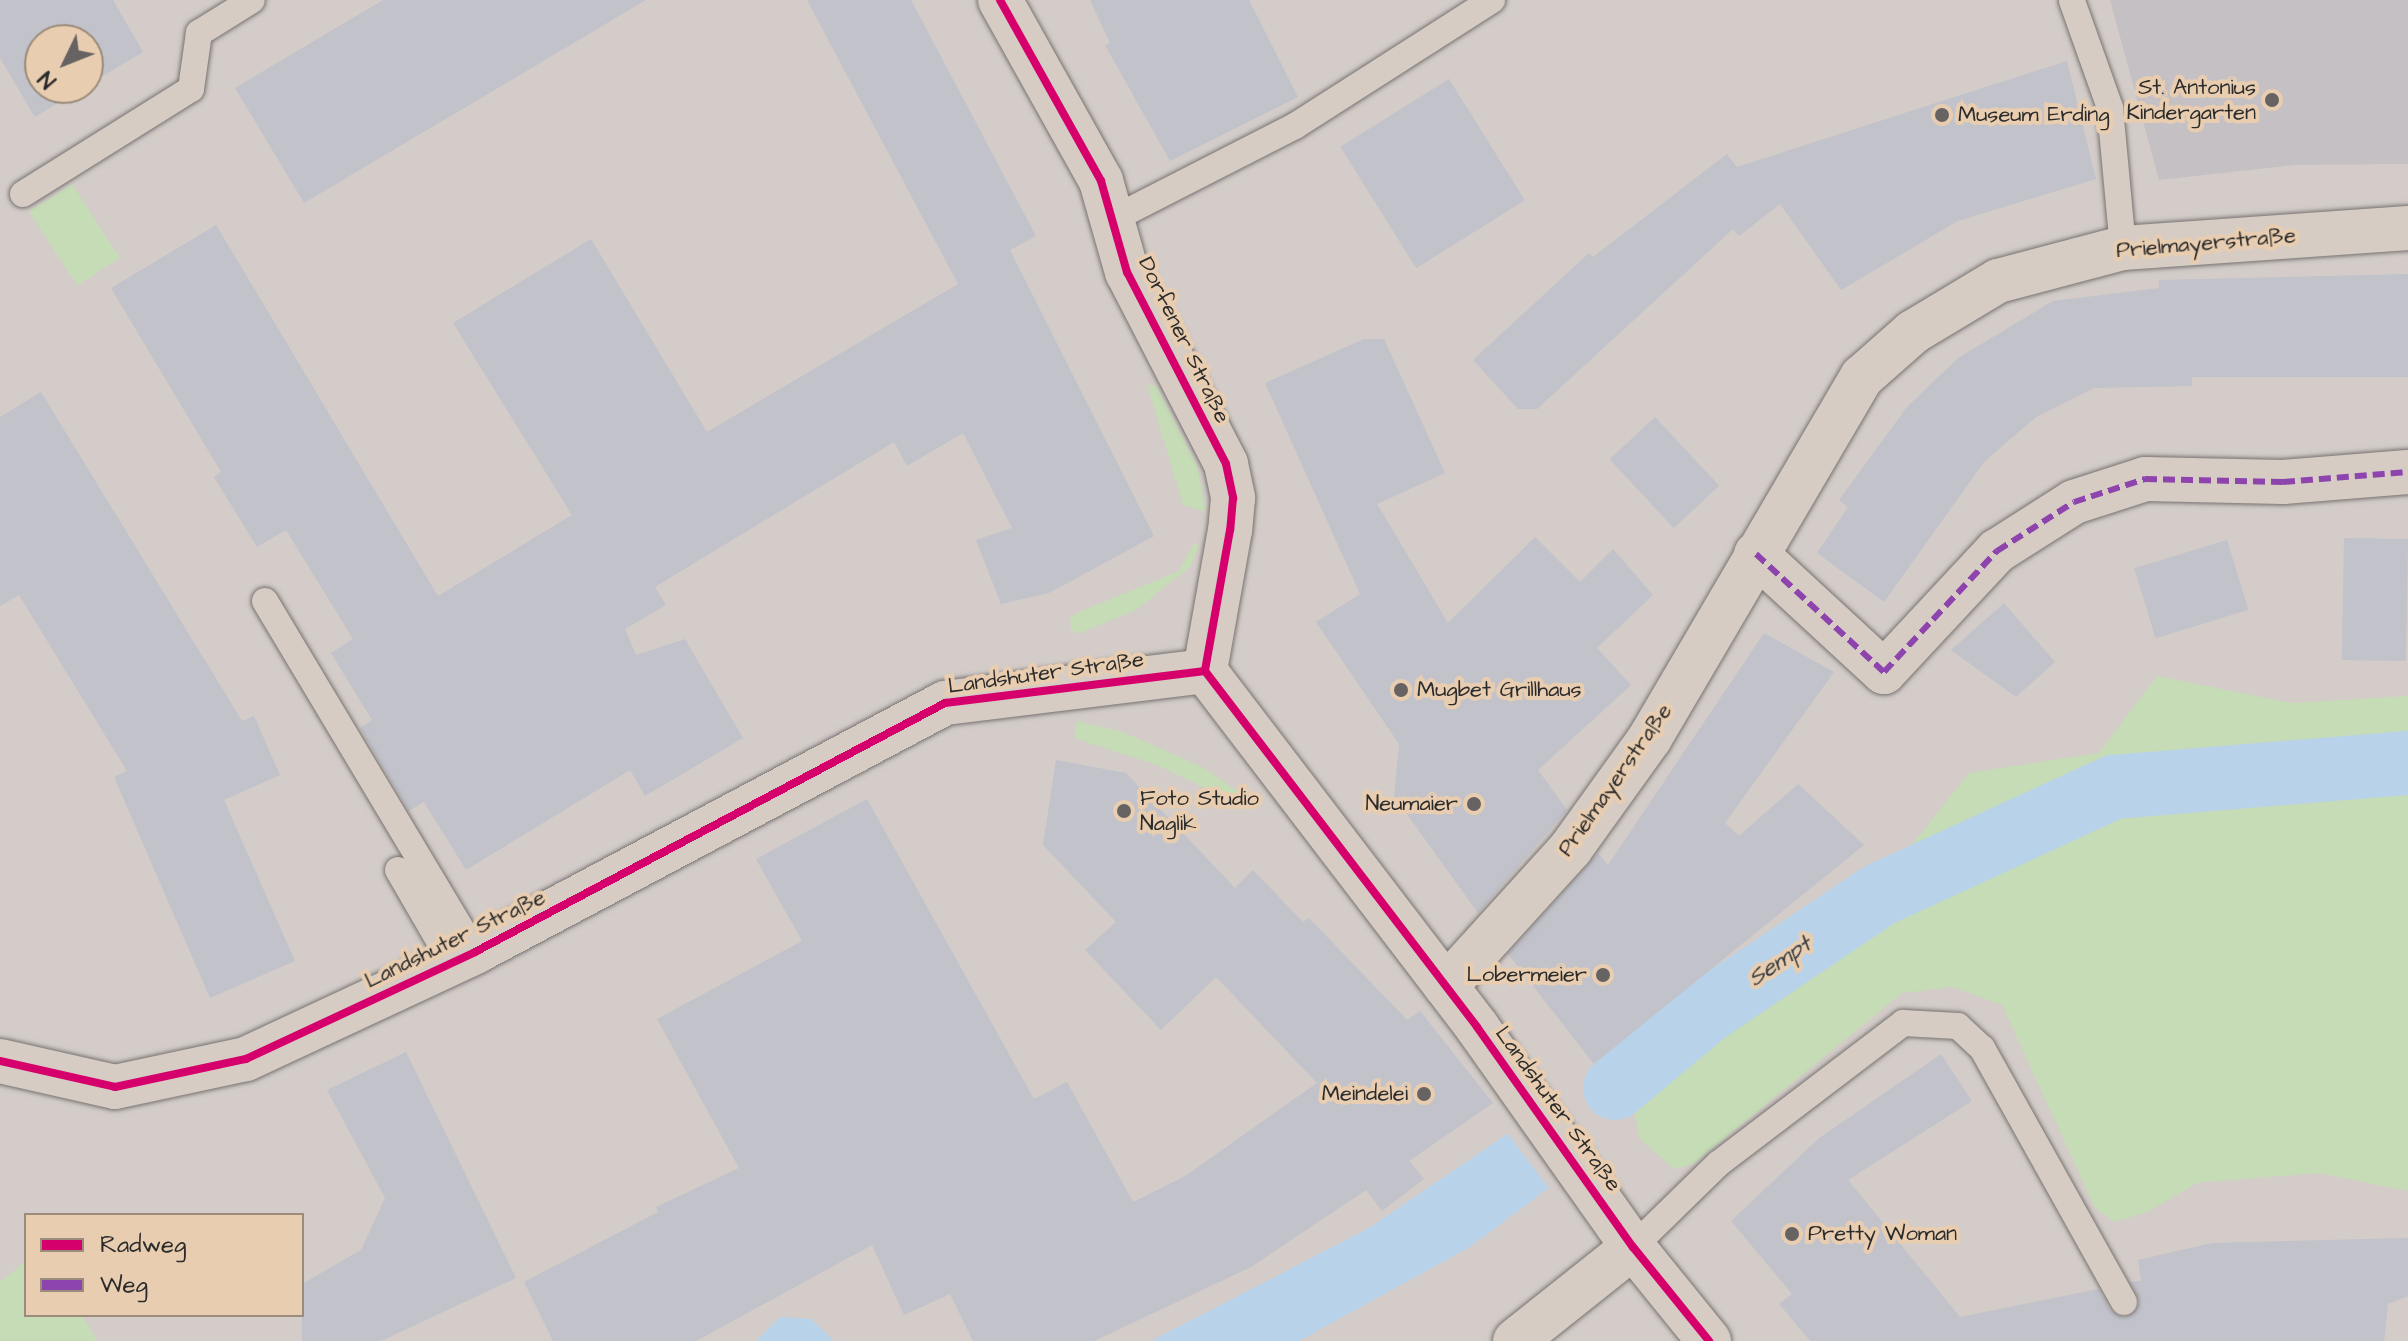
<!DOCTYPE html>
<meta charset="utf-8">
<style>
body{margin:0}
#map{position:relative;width:2408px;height:1341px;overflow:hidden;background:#d3ccc8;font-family:"Architects Daughter",sans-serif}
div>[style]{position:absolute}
.built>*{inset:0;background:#c5c0c4}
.green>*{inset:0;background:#c5dcb6;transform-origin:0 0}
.water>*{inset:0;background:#b8d2e9}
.pier>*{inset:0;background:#d3ccc8}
.canal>*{height:64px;margin:-32px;padding:0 32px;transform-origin:32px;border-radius:32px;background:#b8d2e9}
.building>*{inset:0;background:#c1c2ca;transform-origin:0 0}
.roads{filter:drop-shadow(0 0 2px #777372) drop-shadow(0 0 2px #777372)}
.service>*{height:26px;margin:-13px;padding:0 13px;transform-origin:13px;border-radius:13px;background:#d6ccc3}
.minor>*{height:44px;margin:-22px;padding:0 22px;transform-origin:22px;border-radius:22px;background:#d6ccc3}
.tertiary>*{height:44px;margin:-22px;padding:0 22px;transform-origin:22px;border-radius:22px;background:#d6ccc3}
.quiet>*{height:6px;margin-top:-3px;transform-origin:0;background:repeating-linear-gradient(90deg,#8e44ad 0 12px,transparent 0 18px)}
.cycleway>*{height:8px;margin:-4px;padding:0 4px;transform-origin:4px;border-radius:4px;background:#d6006c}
.dots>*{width:22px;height:22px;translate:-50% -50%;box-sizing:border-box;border:4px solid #e8cdb0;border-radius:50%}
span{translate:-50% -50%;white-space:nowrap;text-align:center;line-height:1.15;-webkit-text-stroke:8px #e8cdb0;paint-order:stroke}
.poi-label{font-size:22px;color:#2b2b2b}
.right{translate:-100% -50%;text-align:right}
.left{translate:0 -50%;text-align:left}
.street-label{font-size:22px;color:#2b2b2b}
.water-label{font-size:24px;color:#383c3f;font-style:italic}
.legend{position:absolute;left:24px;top:1213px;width:280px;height:104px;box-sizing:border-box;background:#e8cdb0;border:2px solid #9c8c7b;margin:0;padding:10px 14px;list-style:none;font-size:24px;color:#2b2b2b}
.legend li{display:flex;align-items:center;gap:16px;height:40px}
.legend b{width:40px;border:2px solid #9c8c7b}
.north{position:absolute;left:24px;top:24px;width:80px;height:80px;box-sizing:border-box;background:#e8cdb0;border:2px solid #9c8c7b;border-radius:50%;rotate:227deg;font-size:22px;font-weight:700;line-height:32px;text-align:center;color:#2b2b2b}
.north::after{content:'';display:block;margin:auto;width:28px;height:36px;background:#666362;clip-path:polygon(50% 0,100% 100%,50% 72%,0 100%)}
</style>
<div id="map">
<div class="built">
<i style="clip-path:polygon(2110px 0,2408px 0,2408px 164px,2295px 165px,2159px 180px)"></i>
</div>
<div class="green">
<i style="left:72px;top:184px;width:88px;height:51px;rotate:57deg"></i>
<i style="clip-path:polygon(1147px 384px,1157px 387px,1197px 466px,1206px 512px,1183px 505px)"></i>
<i style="clip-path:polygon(1194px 544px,1199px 545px,1191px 566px,1136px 610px,1077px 634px,1071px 630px,1070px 619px,1077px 613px,1179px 571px)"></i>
<i style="clip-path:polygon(2157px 676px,2291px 703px,2408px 696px,2408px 1191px,2319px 1173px,2197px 1183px,2147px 1212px,2115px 1222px,2095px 1208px,2002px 1005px,1953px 987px,1902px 993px,1693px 1164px,1674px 1169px,1640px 1139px,1633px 1106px,1818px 963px,1969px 773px,2099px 753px)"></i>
<i style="clip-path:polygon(1076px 721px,1123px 732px,1204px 768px,1249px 799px,1237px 811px,1205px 788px,1157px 765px,1074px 738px)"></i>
<i style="clip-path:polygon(26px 1261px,26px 1315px,82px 1315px,97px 1341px,0 1341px,0 1282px)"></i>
</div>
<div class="water">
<i style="clip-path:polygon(1684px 1035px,1675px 1054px,1622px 1105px,1607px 1144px,1470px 1247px,1299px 1341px,1151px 1341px,1369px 1228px,1649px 1037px)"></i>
<i style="clip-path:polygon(780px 1317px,811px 1319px,834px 1341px,756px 1341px)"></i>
</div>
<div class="pier">
<i style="clip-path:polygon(1585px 1075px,1620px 1122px,1610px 1147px,1551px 1191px,1504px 1129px)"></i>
</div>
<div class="canal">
<i style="left:1615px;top:1088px;width:120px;rotate:-39.9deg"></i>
<i style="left:1707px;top:1011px;width:207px;rotate:-34deg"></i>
<i style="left:1879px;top:895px;width:259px;rotate:-24.7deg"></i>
<i style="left:2114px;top:787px;width:295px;rotate:-4.7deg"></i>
</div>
<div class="building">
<i style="clip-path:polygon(0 0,113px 0,143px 52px,88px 85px,88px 40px,40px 40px,40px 88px,83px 88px,35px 117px,0 58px)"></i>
<i style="clip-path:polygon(383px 0,646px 0,304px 203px,235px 88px)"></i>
<i style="clip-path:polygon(807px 0,911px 0,1036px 236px,1010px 250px,1154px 536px,1049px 593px,1001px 604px,976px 540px,1012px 528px,963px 433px,907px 466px,894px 442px,655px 587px,666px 605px,625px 629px,636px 655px,685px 639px,743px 738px,645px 796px,630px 770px,466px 870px,424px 802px,409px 811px,360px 728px,372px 720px,331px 653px,353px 639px,286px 530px,257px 547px,214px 477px,221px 472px,111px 288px,216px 225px,438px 596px,572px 515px,453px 323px,591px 239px,707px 432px,958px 284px)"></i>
<i style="clip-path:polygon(1090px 0,1249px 0,1298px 97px,1170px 161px,1105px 45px,1110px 43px)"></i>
<i style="clip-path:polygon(2067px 61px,2096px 179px,1958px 221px,1841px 290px,1780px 204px,1739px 236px,1733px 229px,1537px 409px,1518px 409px,1473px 360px,1589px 253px,1593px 257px,1727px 154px,1737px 167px)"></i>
<i style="left:1449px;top:79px;width:143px;height:128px;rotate:58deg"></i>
<i style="clip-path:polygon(2408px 274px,2408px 377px,2192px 377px,2192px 386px,2094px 388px,2036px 417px,1984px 462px,1884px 602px,1817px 553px,1848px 507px,1839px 500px,1907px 407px,1958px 358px,2053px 301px,2159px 288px,2159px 280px)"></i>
<i style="clip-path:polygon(1364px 339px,1384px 339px,1445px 473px,1377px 504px,1448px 623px,1535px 537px,1580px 582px,1613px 549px,1653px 595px,1597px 648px,1631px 685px,1538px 770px,1567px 810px,1478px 913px,1394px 796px,1399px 744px,1316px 622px,1360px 594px,1265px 383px)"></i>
<i style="clip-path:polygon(41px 392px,242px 721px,254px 716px,280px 775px,224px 800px,295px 961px,210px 998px,114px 777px,127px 771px,19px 595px,0 606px,0 417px)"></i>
<i style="left:1655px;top:417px;width:94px;height:62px;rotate:47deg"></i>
<i style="left:2344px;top:538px;width:64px;height:122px;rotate:1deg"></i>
<i style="left:2227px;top:540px;width:73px;height:97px;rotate:73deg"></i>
<i style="clip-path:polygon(2004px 603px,2055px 662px,2016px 697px,1951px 650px)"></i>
<i style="clip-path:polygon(1764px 633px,1834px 672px,1725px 823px,1739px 836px,1798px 784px,1864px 845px,1594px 1064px,1508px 954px,1598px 853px,1608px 865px)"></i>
<i style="clip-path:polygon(1056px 760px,1126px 773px,1235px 888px,1253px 870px,1303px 922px,1309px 918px,1407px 1020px,1420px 1011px,1493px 1103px,1409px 1161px,1424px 1179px,1382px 1211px,1366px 1190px,1251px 1267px,1094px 1341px,973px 1341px,950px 1294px,904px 1315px,872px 1245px,696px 1341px,553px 1341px,524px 1282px,658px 1212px,656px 1207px,739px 1168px,657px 1019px,802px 941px,756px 859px,867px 799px,1034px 1099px,1067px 1082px,1133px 1202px,1185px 1176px,1317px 1083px,1216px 977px,1161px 1030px,1085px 950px,1116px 922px,1043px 845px)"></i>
<i style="clip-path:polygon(406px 1052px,516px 1278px,381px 1341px,302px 1341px,302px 1284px,361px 1250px,385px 1198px,327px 1090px)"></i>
<i style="clip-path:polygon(1941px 1054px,1972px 1101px,1848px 1180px,1960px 1317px,2098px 1289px,2110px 1310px,2125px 1318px,2140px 1303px,2131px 1282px,2141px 1281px,2138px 1260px,2212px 1243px,2408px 1238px,2408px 1296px,2388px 1304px,2384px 1341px,1810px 1341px,1779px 1304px,1792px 1294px,1731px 1221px,1818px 1139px)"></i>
</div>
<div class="roads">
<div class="service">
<i style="left:2072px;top:1px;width:114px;rotate:70.4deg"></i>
<i style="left:2110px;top:108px;width:141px;rotate:84.7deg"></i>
<i style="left:23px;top:194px;width:198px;rotate:-32deg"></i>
<i style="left:191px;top:89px;width:57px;rotate:-81.9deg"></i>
<i style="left:199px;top:33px;width:62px;rotate:-31.9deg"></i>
<i style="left:1115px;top:218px;width:202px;rotate:-27.1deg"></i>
<i style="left:1295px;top:126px;width:234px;rotate:-32.6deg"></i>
<i style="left:265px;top:601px;width:409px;rotate:59.1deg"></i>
<i style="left:398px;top:870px;width:108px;rotate:59.9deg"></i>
<i style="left:1633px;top:1247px;width:119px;rotate:-44.3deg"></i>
<i style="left:1718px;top:1164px;width:233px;rotate:-37.3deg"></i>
<i style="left:1903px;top:1023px;width:55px;rotate:3.1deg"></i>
<i style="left:1958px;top:1026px;width:33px;rotate:43deg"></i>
<i style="left:1982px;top:1048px;width:291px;rotate:60.8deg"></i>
</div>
<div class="minor">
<i style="left:1756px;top:554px;width:174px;rotate:42.7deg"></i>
<i style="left:1884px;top:672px;width:166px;rotate:-47deg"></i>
<i style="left:1997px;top:551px;width:91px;rotate:-32.5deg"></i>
<i style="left:2074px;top:502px;width:75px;rotate:-17.9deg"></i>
<i style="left:2145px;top:479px;width:138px;rotate:1.2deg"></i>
<i style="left:2283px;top:482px;width:125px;rotate:-4.6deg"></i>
<i style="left:1446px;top:986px;width:186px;rotate:-47.8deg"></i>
<i style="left:1571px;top:848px;width:135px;rotate:-54.3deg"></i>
<i style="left:1650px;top:738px;width:419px;rotate:-59.6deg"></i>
<i style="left:1862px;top:377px;width:68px;rotate:-41.4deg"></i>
<i style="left:1913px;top:332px;width:99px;rotate:-31deg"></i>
<i style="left:1998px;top:281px;width:129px;rotate:-14.8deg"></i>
<i style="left:2123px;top:248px;width:286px;rotate:-4deg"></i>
<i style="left:1515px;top:1341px;width:151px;rotate:-38.5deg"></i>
</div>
<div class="tertiary">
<i style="left:1000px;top:0;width:207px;rotate:60.8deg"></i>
<i style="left:1101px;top:181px;width:95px;rotate:74.1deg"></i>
<i style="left:1127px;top:272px;width:216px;rotate:62.7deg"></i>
<i style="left:1226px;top:464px;width:35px;rotate:78deg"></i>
<i style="left:1233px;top:498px;width:32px;rotate:95deg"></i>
<i style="left:1230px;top:530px;width:143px;rotate:100.1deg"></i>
<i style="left:1205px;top:671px;width:448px;rotate:52.6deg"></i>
<i style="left:1477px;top:1027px;width:270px;rotate:54.7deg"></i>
<i style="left:1633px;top:1247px;width:121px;rotate:51deg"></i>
<i style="left:0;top:1061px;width:118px;rotate:12.7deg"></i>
<i style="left:115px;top:1087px;width:134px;rotate:-12.1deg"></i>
<i style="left:246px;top:1059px;width:253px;rotate:-25deg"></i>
<i style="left:475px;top:952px;width:532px;rotate:-27.91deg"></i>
<i style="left:945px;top:703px;width:262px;rotate:-7deg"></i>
</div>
</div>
<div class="quiet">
<i style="left:1756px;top:554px;width:174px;rotate:42.7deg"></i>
<i style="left:1884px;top:672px;width:166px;rotate:-47deg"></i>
<i style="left:1997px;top:551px;width:91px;rotate:-32.5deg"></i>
<i style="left:2074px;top:502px;width:75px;rotate:-17.9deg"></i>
<i style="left:2145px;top:479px;width:138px;rotate:1.2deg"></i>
<i style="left:2283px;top:482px;width:125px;rotate:-4.6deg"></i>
</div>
<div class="cycleway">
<i style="left:1000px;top:0;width:207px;rotate:60.8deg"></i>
<i style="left:1101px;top:181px;width:95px;rotate:74.1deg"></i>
<i style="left:1127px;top:272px;width:216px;rotate:62.7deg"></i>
<i style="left:1226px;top:464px;width:35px;rotate:78deg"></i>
<i style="left:1233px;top:498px;width:32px;rotate:95deg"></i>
<i style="left:1230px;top:530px;width:143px;rotate:100.1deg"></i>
<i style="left:1205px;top:671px;width:448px;rotate:52.6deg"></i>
<i style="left:1477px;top:1027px;width:270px;rotate:54.7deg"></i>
<i style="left:1633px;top:1247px;width:121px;rotate:51deg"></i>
<i style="left:0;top:1061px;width:118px;rotate:12.7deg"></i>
<i style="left:115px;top:1087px;width:134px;rotate:-12.1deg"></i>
<i style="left:246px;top:1059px;width:253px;rotate:-25deg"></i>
<i style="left:475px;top:952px;width:532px;rotate:-27.91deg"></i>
<i style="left:945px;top:703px;width:262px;rotate:-7deg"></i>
</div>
<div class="dots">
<i style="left:2272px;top:100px;background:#666362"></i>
<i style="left:1942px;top:115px;background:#666362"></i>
<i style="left:1401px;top:690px;background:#666362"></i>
<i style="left:1474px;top:804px;background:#666362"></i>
<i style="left:1124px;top:811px;background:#666362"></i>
<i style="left:1603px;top:975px;background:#666362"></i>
<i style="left:1424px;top:1094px;background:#666362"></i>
<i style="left:1792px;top:1234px;background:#666362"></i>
</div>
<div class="poi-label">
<span class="right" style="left:2256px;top:100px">St. Antonius<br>Kindergarten</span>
<span class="left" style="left:1958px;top:115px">Museum Erding</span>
<span class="left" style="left:1417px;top:690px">Mugbet Grillhaus</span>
<span class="left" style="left:1140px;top:811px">Foto Studio<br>Naglik</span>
<span class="right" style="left:1458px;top:804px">Neumaier</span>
<span class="right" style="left:1587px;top:975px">Lobermeier</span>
<span class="right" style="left:1408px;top:1094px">Meindelei</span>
<span class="left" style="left:1808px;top:1234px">Pretty Woman</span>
</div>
<div class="street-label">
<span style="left:2206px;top:243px;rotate:-5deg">Prielmayerstraße</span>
<span style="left:1184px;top:340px;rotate:64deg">Dorfener Straße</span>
<span style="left:1046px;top:673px;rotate:-8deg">Landshuter Straße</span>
<span style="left:1615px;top:780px;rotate:-55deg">Prielmayerstraße</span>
<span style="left:455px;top:939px;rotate:-26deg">Landshuter Straße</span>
<span style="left:1558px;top:1109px;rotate:54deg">Landshuter Straße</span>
</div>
<div class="water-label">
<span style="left:1780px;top:962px;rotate:-34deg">Sempt</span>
</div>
<ul class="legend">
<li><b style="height:10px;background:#d6006c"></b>Radweg</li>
<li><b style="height:10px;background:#8e44ad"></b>Weg</li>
</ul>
<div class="north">N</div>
</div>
